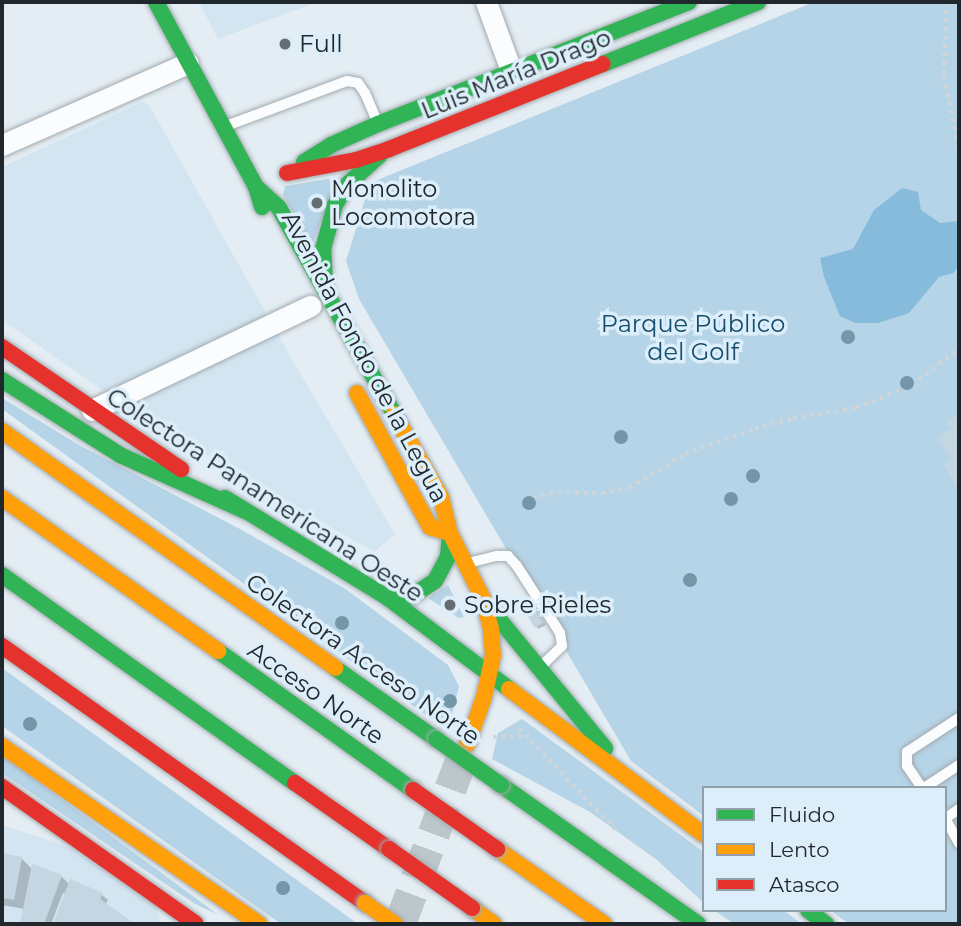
<!DOCTYPE html>
<meta charset="utf-8">
<style>
body{margin:0}
#map{position:relative;width:961px;height:926px;overflow:hidden;background:#e3edf3;font-family:Montserrat,sans-serif}
div>[style]{position:absolute}
.built>*{inset:0;background:#d3e5f1}
.green>*{inset:0;background:#b6d4e7}
.water>*{inset:0;background:#86bbdc}
.shadow>*{inset:0;background:#0003}
.building>*{inset:0;background:#c4d6e1;transform-origin:0 0}
.secondary-tunnel>*{height:32px;margin-top:-16px;transform-origin:0;background:repeating-linear-gradient(90deg,#bcc6cb 0 32px,transparent 0 48px)}
.path>*{height:3.5px;margin-top:-1.75px;transform-origin:0;background:repeating-linear-gradient(90deg,#d2d5d7 0 3.5px,transparent 0 8.5px)}
.roads{filter:drop-shadow(0 0 2px #a3aaaf) drop-shadow(0 0 2px #a3aaaf)}
.lane>*{height:10px;margin:-5px;padding:0 5px;transform-origin:5px;border-radius:5px;background:#fbfcfd}
.street>*{height:21px;margin:-10.5px;padding:0 10.5px;transform-origin:10.5px;border-radius:10.5px;background:#fbfcfd}
.fast>*{height:16px;margin:-8px;padding:0 8px;transform-origin:8px;border-radius:8px;background:#30b455}
.slow>*{height:16px;margin:-8px;padding:0 8px;transform-origin:8px;border-radius:8px;background:#ff9f0a}
.jam>*{height:16px;margin:-8px;padding:0 8px;transform-origin:8px;border-radius:8px;background:#e5322d}
.bridges{filter:drop-shadow(0 0 2px #a3aaaf) drop-shadow(0 0 2px #a3aaaf)}
.fast-bridge>*{height:16px;margin:-8px;padding:0 8px;transform-origin:8px;border-radius:8px;background:#30b455}
.slow-bridge>*{height:16px;margin:-8px;padding:0 8px;transform-origin:8px;border-radius:8px;background:#ff9f0a}
.jam-bridge>*{height:16px;margin:-8px;padding:0 8px;transform-origin:8px;border-radius:8px;background:#e5322d}
.trees>*{width:14px;height:14px;margin:-7px;border-radius:50%;background:#7396a9}
.dots>*{width:19px;height:19px;translate:-50% -50%;box-sizing:border-box;border:4px solid #dceefa;border-radius:50%}
span{translate:-50% -50%;white-space:nowrap;text-align:center;line-height:1.15;-webkit-text-stroke:7px #dceefa;paint-order:stroke}
.poi-label{font-size:24px;color:#21282d}
.left{translate:0 -50%;text-align:left}
.street-label{font-size:24px;color:#21282d}
.park-label{font-size:24px;color:#174e6d}
.frame{position:absolute;inset:0;border:4px solid #21282d;pointer-events:none}
.legend{position:absolute;left:702px;top:786px;width:245px;height:126px;box-sizing:border-box;background:#dceefa;border:2px solid #919fa8;margin:0;padding:9px 12px;list-style:none;font-size:21px;color:#21282d}
.legend li{display:flex;align-items:center;gap:14px;height:35px}
.legend b{width:35px;border:2px solid #919fa8}
</style>
<div id="map">
<div class="built">
<i style="clip-path:polygon(199px 2px,317px 2px,218px 39px)"></i>
<i style="clip-path:polygon(142px 102px,149px 105px,286px 349px,395px 534px,374px 552px,144px 419px,2px 320px,2px 167px)"></i>
<i style="clip-path:polygon(2px 825px,69px 847px,156px 906px,160px 921px,158px 924px,2px 924px)"></i>
</div>
<div class="green">
<i style="clip-path:polygon(814px 2px,959px 2px,959px 924px,849px 924px,830px 910px,945px 910px,945px 788px,704px 788px,704px 816px,631px 761px,359px 299px,346px 261px,370px 183px)"></i>
<i style="clip-path:polygon(339px 177px,312px 244px,283px 195px,285px 186px)"></i>
<i style="clip-path:polygon(2px 398px,79px 445px,240px 529px,344px 588px,448px 665px,459px 686px,448px 731px,2px 409px)"></i>
<i style="clip-path:polygon(448px 585px,464px 617px,459px 618px,428px 598px)"></i>
<i style="clip-path:polygon(2px 668px,358px 924px,281px 924px,2px 726px)"></i>
<i style="clip-path:polygon(522px 719px,704px 852px,704px 903px,657px 860px,590px 812px,492px 759px,498px 733px)"></i>
<i style="clip-path:polygon(2px 755px,217px 914px,195px 904px,2px 773px)"></i>
<i style="clip-path:polygon(714px 910px,783px 910px,802px 924px,734px 924px)"></i>
</div>
<div class="water">
<i style="clip-path:polygon(902px 188px,918px 192px,921px 210px,940px 223px,959px 221px,959px 266px,953px 273px,939px 277px,909px 313px,878px 323px,855px 323px,840px 316px,824px 277px,820px 258px,853px 249px,874px 210px)"></i>
</div>
<div class="shadow">
<i style="clip-path:polygon(539px 613px,546px 625px,538px 629px,529px 615px)"></i>
<i style="clip-path:polygon(2px 855px,21px 858px,32px 869px,61px 876px,70px 885px,102px 895px,108px 900px,105px 905px,132px 924px,55px 924px,66px 894px,63px 893px,51px 924px,22px 924px,25px 909px,2px 905px)"></i>
</div>
<div class="building">
<i style="clip-path:polygon(959px 413px,959px 490px,943px 464px,951px 459px,937px 437px,952px 428px,947px 421px)"></i>
<i style="left:537px;top:608px;width:16px;height:12px;rotate:60deg"></i>
<i style="clip-path:polygon(2px 853px,22px 857px,14px 900px,2px 898px)"></i>
<i style="clip-path:polygon(32px 864px,62px 875px,44px 924px,20px 924px)"></i>
<i style="clip-path:polygon(70px 879px,103px 893px,100px 899px,135px 924px,53px 924px)"></i>
</div>
<div class="secondary-tunnel">
<i style="left:400px;top:924px;width:191px;rotate:-69.5deg"></i>
</div>
<div class="path">
<i style="left:947px;top:2px;width:75px;rotate:92.3deg"></i>
<i style="left:944px;top:77px;width:73px;rotate:78.1deg"></i>
<i style="left:533px;top:498px;width:18px;rotate:-16deg"></i>
<i style="left:550px;top:493px;width:52px"></i>
<i style="left:602px;top:493px;width:27px;rotate:-10deg"></i>
<i style="left:629px;top:488px;width:66px;rotate:-31.3deg"></i>
<i style="left:685px;top:454px;width:74px;rotate:-19.7deg"></i>
<i style="left:755px;top:429px;width:40px;rotate:-16deg"></i>
<i style="left:793px;top:418px;width:64px;rotate:-9deg"></i>
<i style="left:856px;top:408px;width:61px;rotate:-22.3deg"></i>
<i style="left:912px;top:385px;width:60px;rotate:-38.2deg"></i>
<i style="left:520px;top:729px;width:139px;rotate:46.5deg"></i>
<i style="left:493px;top:737px;width:33px;rotate:-2deg"></i>
</div>
<div class="roads">
<div class="lane">
<i style="left:226px;top:126px;width:129px;rotate:-20.4deg"></i>
<i style="left:347px;top:81px;width:11px;rotate:10deg"></i>
<i style="left:358px;top:83px;width:12px;rotate:55deg"></i>
<i style="left:365px;top:93px;width:30px;rotate:67deg"></i>
<i style="left:468px;top:563px;width:30px;rotate:-14deg"></i>
<i style="left:497px;top:556px;width:11px"></i>
<i style="left:508px;top:556px;width:13px;rotate:48deg"></i>
<i style="left:517px;top:566px;width:80px;rotate:57.3deg"></i>
<i style="left:560px;top:633px;width:13px;rotate:81deg"></i>
<i style="left:562px;top:646px;width:29px;rotate:136deg"></i>
<i style="left:922px;top:788px;width:27px;rotate:-124deg"></i>
<i style="left:907px;top:766px;width:14px;rotate:-90deg"></i>
<i style="left:907px;top:752px;width:62px;rotate:-33.2deg"></i>
<i style="left:924px;top:788px;width:42px;rotate:-33.3deg"></i>
<i style="left:945px;top:818px;width:29px;rotate:61deg"></i>
<i style="left:946px;top:818px;width:16px;rotate:-35deg"></i>
</div>
<div class="street">
<i style="left:486px;top:2px;width:76px;rotate:69.9deg"></i>
<i style="left:2px;top:145px;width:203px;rotate:-23.8deg"></i>
<i style="left:92px;top:410px;width:242px;rotate:-25.5deg"></i>
</div>
<div class="fast">
<i style="left:156px;top:2px;width:210px;rotate:61.6deg"></i>
<i style="left:256px;top:187px;width:21px;rotate:73deg"></i>
<i style="left:603px;top:64px;width:167px;rotate:-21.8deg"></i>
<i style="left:304px;top:162px;width:32px;rotate:-32deg"></i>
<i style="left:331px;top:145px;width:51px;rotate:-24.1deg"></i>
<i style="left:378px;top:124px;width:334px;rotate:-21.4deg"></i>
<i style="left:256px;top:187px;width:31px;rotate:42deg"></i>
<i style="left:279px;top:208px;width:236px;rotate:60.8deg"></i>
<i style="left:325px;top:283px;width:34px;rotate:-93deg"></i>
<i style="left:323px;top:249px;width:46px;rotate:-74.7deg"></i>
<i style="left:335px;top:205px;width:26px;rotate:-58deg"></i>
<i style="left:349px;top:183px;width:42px;rotate:-42.1deg"></i>
<i style="left:2px;top:380px;width:140px;rotate:32.4deg"></i>
<i style="left:120px;top:455px;width:137px;rotate:24.1deg"></i>
<i style="left:225px;top:498px;width:191px;rotate:31.5deg"></i>
<i style="left:388px;top:598px;width:151px;rotate:36.9deg"></i>
<i style="left:2px;top:575px;width:359px;rotate:35.4deg"></i>
<i style="left:388px;top:598px;width:24px;rotate:-5deg"></i>
<i style="left:412px;top:596px;width:27px;rotate:-33deg"></i>
<i style="left:435px;top:581px;width:27px;rotate:-62deg"></i>
<i style="left:448px;top:557px;width:24px;rotate:-85deg"></i>
<i style="left:489px;top:607px;width:183px;rotate:50.6deg"></i>
<i style="left:218px;top:651px;width:239px;rotate:35.5deg"></i>
<i style="left:335px;top:668px;width:123px;rotate:35.1deg"></i>
<i style="left:501px;top:785px;width:241px;rotate:35.2deg"></i>
<i style="left:808px;top:910px;width:23px;rotate:38deg"></i>
</div>
<div class="slow">
<i style="left:357px;top:393px;width:153px;rotate:61.4deg"></i>
<i style="left:430px;top:527px;width:21px;rotate:17deg"></i>
<i style="left:394px;top:414px;width:95px;rotate:60.5deg"></i>
<i style="left:441px;top:497px;width:37px;rotate:76deg"></i>
<i style="left:450px;top:533px;width:74px;rotate:63.4deg"></i>
<i style="left:483px;top:599px;width:30px;rotate:75deg"></i>
<i style="left:491px;top:628px;width:28px;rotate:86deg"></i>
<i style="left:493px;top:656px;width:42px;rotate:102.4deg"></i>
<i style="left:484px;top:697px;width:51px;rotate:109.5deg"></i>
<i style="left:2px;top:431px;width:409px;rotate:35.4deg"></i>
<i style="left:2px;top:498px;width:265px;rotate:35.3deg"></i>
<i style="left:509px;top:689px;width:244px;rotate:36.8deg"></i>
<i style="left:2px;top:746px;width:313px;rotate:34.7deg"></i>
<i style="left:497px;top:849px;width:131px;rotate:35deg"></i>
<i style="left:472px;top:908px;width:27px;rotate:36deg"></i>
</div>
<div class="jam">
<i style="left:287px;top:173px;width:70px;rotate:-10.7deg"></i>
<i style="left:356px;top:160px;width:35px;rotate:-18deg"></i>
<i style="left:389px;top:149px;width:230px;rotate:-21.7deg"></i>
<i style="left:2px;top:347px;width:217px;rotate:34.3deg"></i>
<i style="left:2px;top:646px;width:445px;rotate:35.3deg"></i>
<i style="left:295px;top:783px;width:115px;rotate:35.1deg"></i>
<i style="left:2px;top:787px;width:237px;rotate:35.2deg"></i>
</div>
</div>
<div class="bridges">
<div class="fast-bridge">
<i style="left:436px;top:739px;width:80px;rotate:35.3deg"></i>
</div>
<div class="slow-bridge">
<i style="left:365px;top:903px;width:37px;rotate:35deg"></i>
</div>
<div class="jam-bridge">
<i style="left:413px;top:790px;width:103px;rotate:35.1deg"></i>
<i style="left:389px;top:849px;width:102px;rotate:35.4deg"></i>
</div>
</div>
<div class="trees">
<i style="left:848px;top:337px"></i>
<i style="left:907px;top:383px"></i>
<i style="left:621px;top:437px"></i>
<i style="left:753px;top:476px"></i>
<i style="left:731px;top:499px"></i>
<i style="left:529px;top:503px"></i>
<i style="left:690px;top:580px"></i>
<i style="left:342px;top:623px"></i>
<i style="left:450px;top:701px"></i>
<i style="left:30px;top:724px"></i>
<i style="left:283px;top:888px"></i>
</div>
<div class="dots">
<i style="left:285px;top:44px;background:#656d72"></i>
<i style="left:317px;top:203px;background:#656d72"></i>
<i style="left:450px;top:605px;background:#656d72"></i>
</div>
<div class="poi-label">
<span class="left" style="left:299px;top:44px">Full</span>
<span class="left" style="left:331px;top:203px">Monolito<br>Locomotora</span>
<span class="left" style="left:464px;top:605px">Sobre Rieles</span>
</div>
<div class="street-label">
<span style="left:516px;top:74px;rotate:-22deg">Luis María Drago</span>
<span style="left:365px;top:357px;rotate:62deg">Avenida Fondo de la Legua</span>
<span style="left:265px;top:495px;rotate:33deg">Colectora Panamericana Oeste</span>
<span style="left:363px;top:659px;rotate:35deg">Colectora Acceso Norte</span>
<span style="left:316px;top:693px;rotate:35deg">Acceso Norte</span>
</div>
<div class="park-label">
<span style="left:693px;top:338px">Parque Público<br>del Golf</span>
</div>
<div class="frame"></div>
<ul class="legend">
<li><b style="height:9px;background:#30b455"></b>Fluido</li>
<li><b style="height:9px;background:#ff9f0a"></b>Lento</li>
<li><b style="height:9px;background:#e5322d"></b>Atasco</li>
</ul>
</div>
